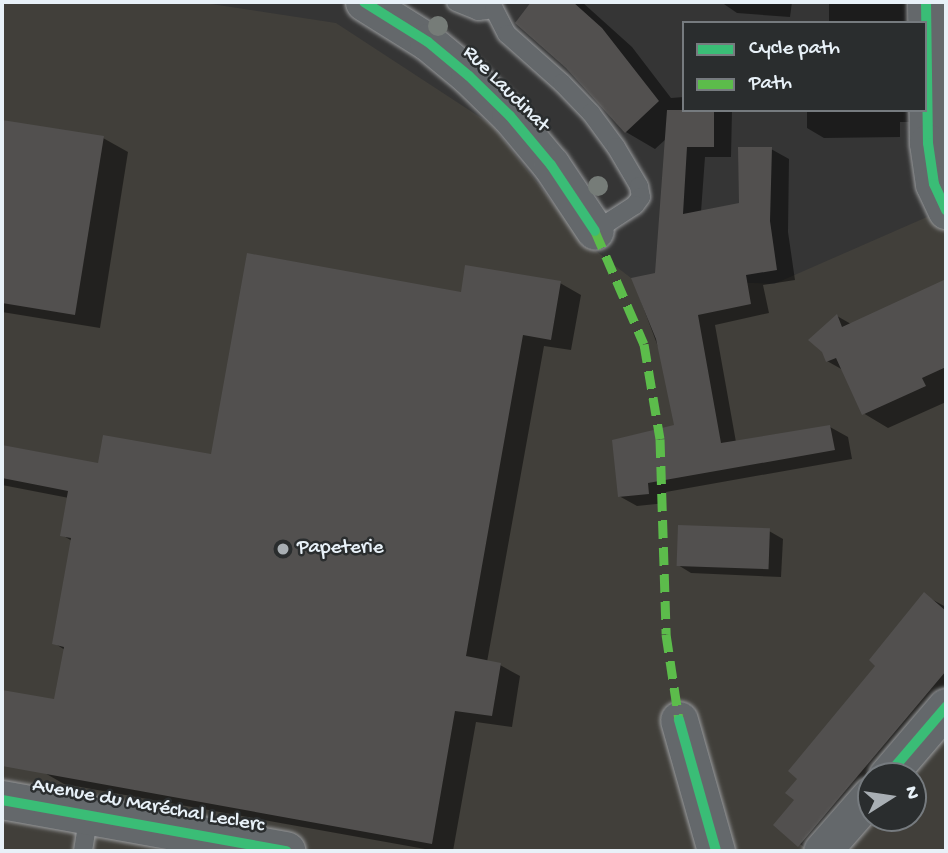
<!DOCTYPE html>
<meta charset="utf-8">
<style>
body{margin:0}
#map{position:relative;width:948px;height:853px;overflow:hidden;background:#353535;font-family:"Gochi Hand",sans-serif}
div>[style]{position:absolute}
.built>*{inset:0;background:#413f3a}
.shadow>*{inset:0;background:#0007;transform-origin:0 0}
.building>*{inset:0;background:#52504f;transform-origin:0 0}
.roads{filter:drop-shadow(0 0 2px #9a9c9e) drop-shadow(0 0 2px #9a9c9e)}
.service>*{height:18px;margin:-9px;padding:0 9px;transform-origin:9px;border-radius:9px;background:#64686b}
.minor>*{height:37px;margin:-18.5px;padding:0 18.5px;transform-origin:18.5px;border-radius:18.5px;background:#64686b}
.tertiary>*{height:38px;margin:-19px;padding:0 19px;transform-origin:19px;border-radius:19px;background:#64686b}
.quiet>*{height:9px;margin-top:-4.5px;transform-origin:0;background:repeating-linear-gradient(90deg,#5cbc4b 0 18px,transparent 0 27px)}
.cycleway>*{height:10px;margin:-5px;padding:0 5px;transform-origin:5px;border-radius:5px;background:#3abd76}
.trees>*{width:20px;height:20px;margin:-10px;border-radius:50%;background:#767c78}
.dots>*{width:19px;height:19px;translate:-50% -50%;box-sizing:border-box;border:4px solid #2a2d2e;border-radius:50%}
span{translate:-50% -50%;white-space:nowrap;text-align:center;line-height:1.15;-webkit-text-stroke:5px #2a2d2e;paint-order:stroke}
.street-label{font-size:21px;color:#e8f1f8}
.poi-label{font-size:21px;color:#e8f1f8}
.left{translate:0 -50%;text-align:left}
.frame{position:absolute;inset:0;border:4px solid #e8f1f8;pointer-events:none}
.legend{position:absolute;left:682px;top:21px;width:245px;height:91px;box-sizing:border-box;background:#2a2d2e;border:2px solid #767b7f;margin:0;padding:9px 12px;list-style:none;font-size:21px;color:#e8f1f8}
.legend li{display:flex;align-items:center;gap:14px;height:35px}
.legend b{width:35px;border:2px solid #767b7f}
.north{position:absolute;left:857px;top:762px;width:70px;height:70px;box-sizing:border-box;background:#2a2d2e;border:2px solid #767b7f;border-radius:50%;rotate:78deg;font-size:19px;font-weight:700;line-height:28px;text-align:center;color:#e8f1f8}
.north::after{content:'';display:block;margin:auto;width:24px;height:32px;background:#a9afb4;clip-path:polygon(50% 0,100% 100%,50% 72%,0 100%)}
</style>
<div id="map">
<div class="built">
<i style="clip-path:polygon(evenodd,2px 2px,198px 2px,336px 23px,492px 125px,583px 241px,631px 278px,774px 284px,927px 217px,946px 202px,946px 851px,2px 851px,2px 2px,871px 776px,913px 776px,913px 818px,871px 818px,871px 776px)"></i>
</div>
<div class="shadow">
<i style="clip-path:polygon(533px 2px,582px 2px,632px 47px,671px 98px,684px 97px,684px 110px,732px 110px,731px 157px,705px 157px,701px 212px,740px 205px,771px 149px,789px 159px,788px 232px,795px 280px,763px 285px,769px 313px,715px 325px,736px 442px,830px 427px,848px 437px,852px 459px,666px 492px,666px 503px,637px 506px,619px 496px,676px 427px,666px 368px,633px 280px,657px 275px,666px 139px,655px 149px,626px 132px,579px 79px,518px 23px)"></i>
<i style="clip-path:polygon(721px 2px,792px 2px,790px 17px,737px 13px)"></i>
<i style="left:829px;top:2px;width:86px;height:21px"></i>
<i style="clip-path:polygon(807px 110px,908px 110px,909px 122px,900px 122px,900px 137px,824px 138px,807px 128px)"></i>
<i style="clip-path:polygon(2px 121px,103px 138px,128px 152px,100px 328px,2px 312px)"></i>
<i style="clip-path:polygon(946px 281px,946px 402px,888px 428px,863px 413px,843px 370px,827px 361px,837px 316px,851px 324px)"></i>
<i style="clip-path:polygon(560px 283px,581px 295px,571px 350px,544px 346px,487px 662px,500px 665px,520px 676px,512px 727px,476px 722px,453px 851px,436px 851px,64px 784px,43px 772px,45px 765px,2px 757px,2px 691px,55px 701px,65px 650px,54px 643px,72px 541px,62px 535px,69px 498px,2px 485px,2px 447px,99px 465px,212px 457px,462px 294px)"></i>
<i style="clip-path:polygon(769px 531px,783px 539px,781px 577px,691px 573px,678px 565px)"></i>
<i style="clip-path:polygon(924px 595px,946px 607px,946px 715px,809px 851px,775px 825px,796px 800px)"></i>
</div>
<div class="building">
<i style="clip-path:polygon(531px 2px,573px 2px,602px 28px,659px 101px,625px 133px,566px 68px,515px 23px)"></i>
<i style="clip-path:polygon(667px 110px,714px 110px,714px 147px,687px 147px,683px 214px,739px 203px,738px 147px,772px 147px,770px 221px,777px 270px,746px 275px,751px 304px,698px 315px,721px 443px,830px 425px,835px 450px,648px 483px,649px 494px,618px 497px,612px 440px,674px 425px,656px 339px,631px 278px,655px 273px)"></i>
<i style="clip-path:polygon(2px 120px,104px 136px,75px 315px,2px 303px)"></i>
<i style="clip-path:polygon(247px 253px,461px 292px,465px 265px,561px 281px,551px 340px,523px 335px,466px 656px,501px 663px,492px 716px,455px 711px,432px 844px,2px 766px,2px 690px,54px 699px,64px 647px,52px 644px,71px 538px,60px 536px,68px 491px,2px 478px,2px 445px,98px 463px,103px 435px,211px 454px)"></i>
<i style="clip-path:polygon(946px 279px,946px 367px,922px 378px,926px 386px,862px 415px,836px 358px,826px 362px,822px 352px,808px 340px,837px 314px,842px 327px)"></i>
<i style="left:678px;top:525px;width:92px;height:41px;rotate:2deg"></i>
<i style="clip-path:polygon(924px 592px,946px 611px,946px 671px,798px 847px,773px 825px,794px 800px,785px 793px,797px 779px,788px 771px,875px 666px,869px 660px)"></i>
</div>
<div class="roads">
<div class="service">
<i style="left:456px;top:2px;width:24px;rotate:22deg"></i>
<i style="left:478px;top:11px;width:16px;rotate:-7deg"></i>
<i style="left:494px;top:9px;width:28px;rotate:63deg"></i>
<i style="left:507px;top:34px;width:74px;rotate:41.7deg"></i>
<i style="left:562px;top:83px;width:42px;rotate:46deg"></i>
<i style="left:591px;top:113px;width:42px;rotate:53.7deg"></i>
<i style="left:616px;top:147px;width:45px;rotate:59.5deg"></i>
<i style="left:639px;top:186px;width:11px;rotate:80deg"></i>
<i style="left:641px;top:197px;width:10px;rotate:127deg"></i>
<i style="left:635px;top:205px;width:48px;rotate:147deg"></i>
<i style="left:83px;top:851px;width:36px;rotate:-81deg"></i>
</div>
<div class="minor">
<i style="left:364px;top:2px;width:75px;rotate:32deg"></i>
<i style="left:428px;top:42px;width:53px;rotate:39.7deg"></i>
<i style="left:469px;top:76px;width:57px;rotate:44.3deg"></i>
<i style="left:510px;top:116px;width:64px;rotate:50.1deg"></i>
<i style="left:551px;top:165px;width:79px;rotate:56.3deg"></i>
<i style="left:926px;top:2px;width:141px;rotate:89.2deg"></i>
<i style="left:928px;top:143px;width:41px;rotate:81.7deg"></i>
<i style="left:934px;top:184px;width:29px;rotate:65deg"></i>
<i style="left:679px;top:720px;width:136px;rotate:74.2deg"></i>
<i style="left:887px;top:776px;width:91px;rotate:-49.5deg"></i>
<i style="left:822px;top:851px;width:74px;rotate:-48.8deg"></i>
</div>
<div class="tertiary">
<i style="left:2px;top:800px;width:289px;rotate:10.2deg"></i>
</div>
</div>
<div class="quiet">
<i style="left:595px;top:231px;width:123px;rotate:66.6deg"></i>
<i style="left:644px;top:344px;width:96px;rotate:80.4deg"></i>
<i style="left:660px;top:439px;width:195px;rotate:88.2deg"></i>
<i style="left:666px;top:634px;width:87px;rotate:81.4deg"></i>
</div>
<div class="cycleway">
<i style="left:364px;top:2px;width:75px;rotate:32deg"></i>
<i style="left:428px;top:42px;width:53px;rotate:39.7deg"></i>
<i style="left:469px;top:76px;width:57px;rotate:44.3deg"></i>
<i style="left:510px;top:116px;width:64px;rotate:50.1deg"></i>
<i style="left:551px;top:165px;width:79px;rotate:56.3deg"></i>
<i style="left:926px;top:2px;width:141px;rotate:89.2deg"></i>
<i style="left:928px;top:143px;width:41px;rotate:81.7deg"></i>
<i style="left:934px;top:184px;width:29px;rotate:65deg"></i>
<i style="left:679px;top:720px;width:136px;rotate:74.2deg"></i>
<i style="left:887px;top:776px;width:91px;rotate:-49.5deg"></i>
<i style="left:2px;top:800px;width:289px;rotate:10.2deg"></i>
</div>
<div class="trees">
<i style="left:438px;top:26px"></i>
<i style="left:598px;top:186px"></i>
</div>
<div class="dots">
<i style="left:283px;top:549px;background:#a9afb4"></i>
</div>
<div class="street-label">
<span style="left:505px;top:90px;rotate:45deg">Rue Laudinat</span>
<span style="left:148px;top:807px;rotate:10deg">Avenue du Maréchal Leclerc</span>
</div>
<div class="poi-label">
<span class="left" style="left:297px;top:549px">Papeterie</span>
</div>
<div class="frame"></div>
<ul class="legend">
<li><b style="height:9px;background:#3abd76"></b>Cycle path</li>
<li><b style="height:9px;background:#5cbc4b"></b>Path</li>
</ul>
<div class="north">N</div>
</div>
